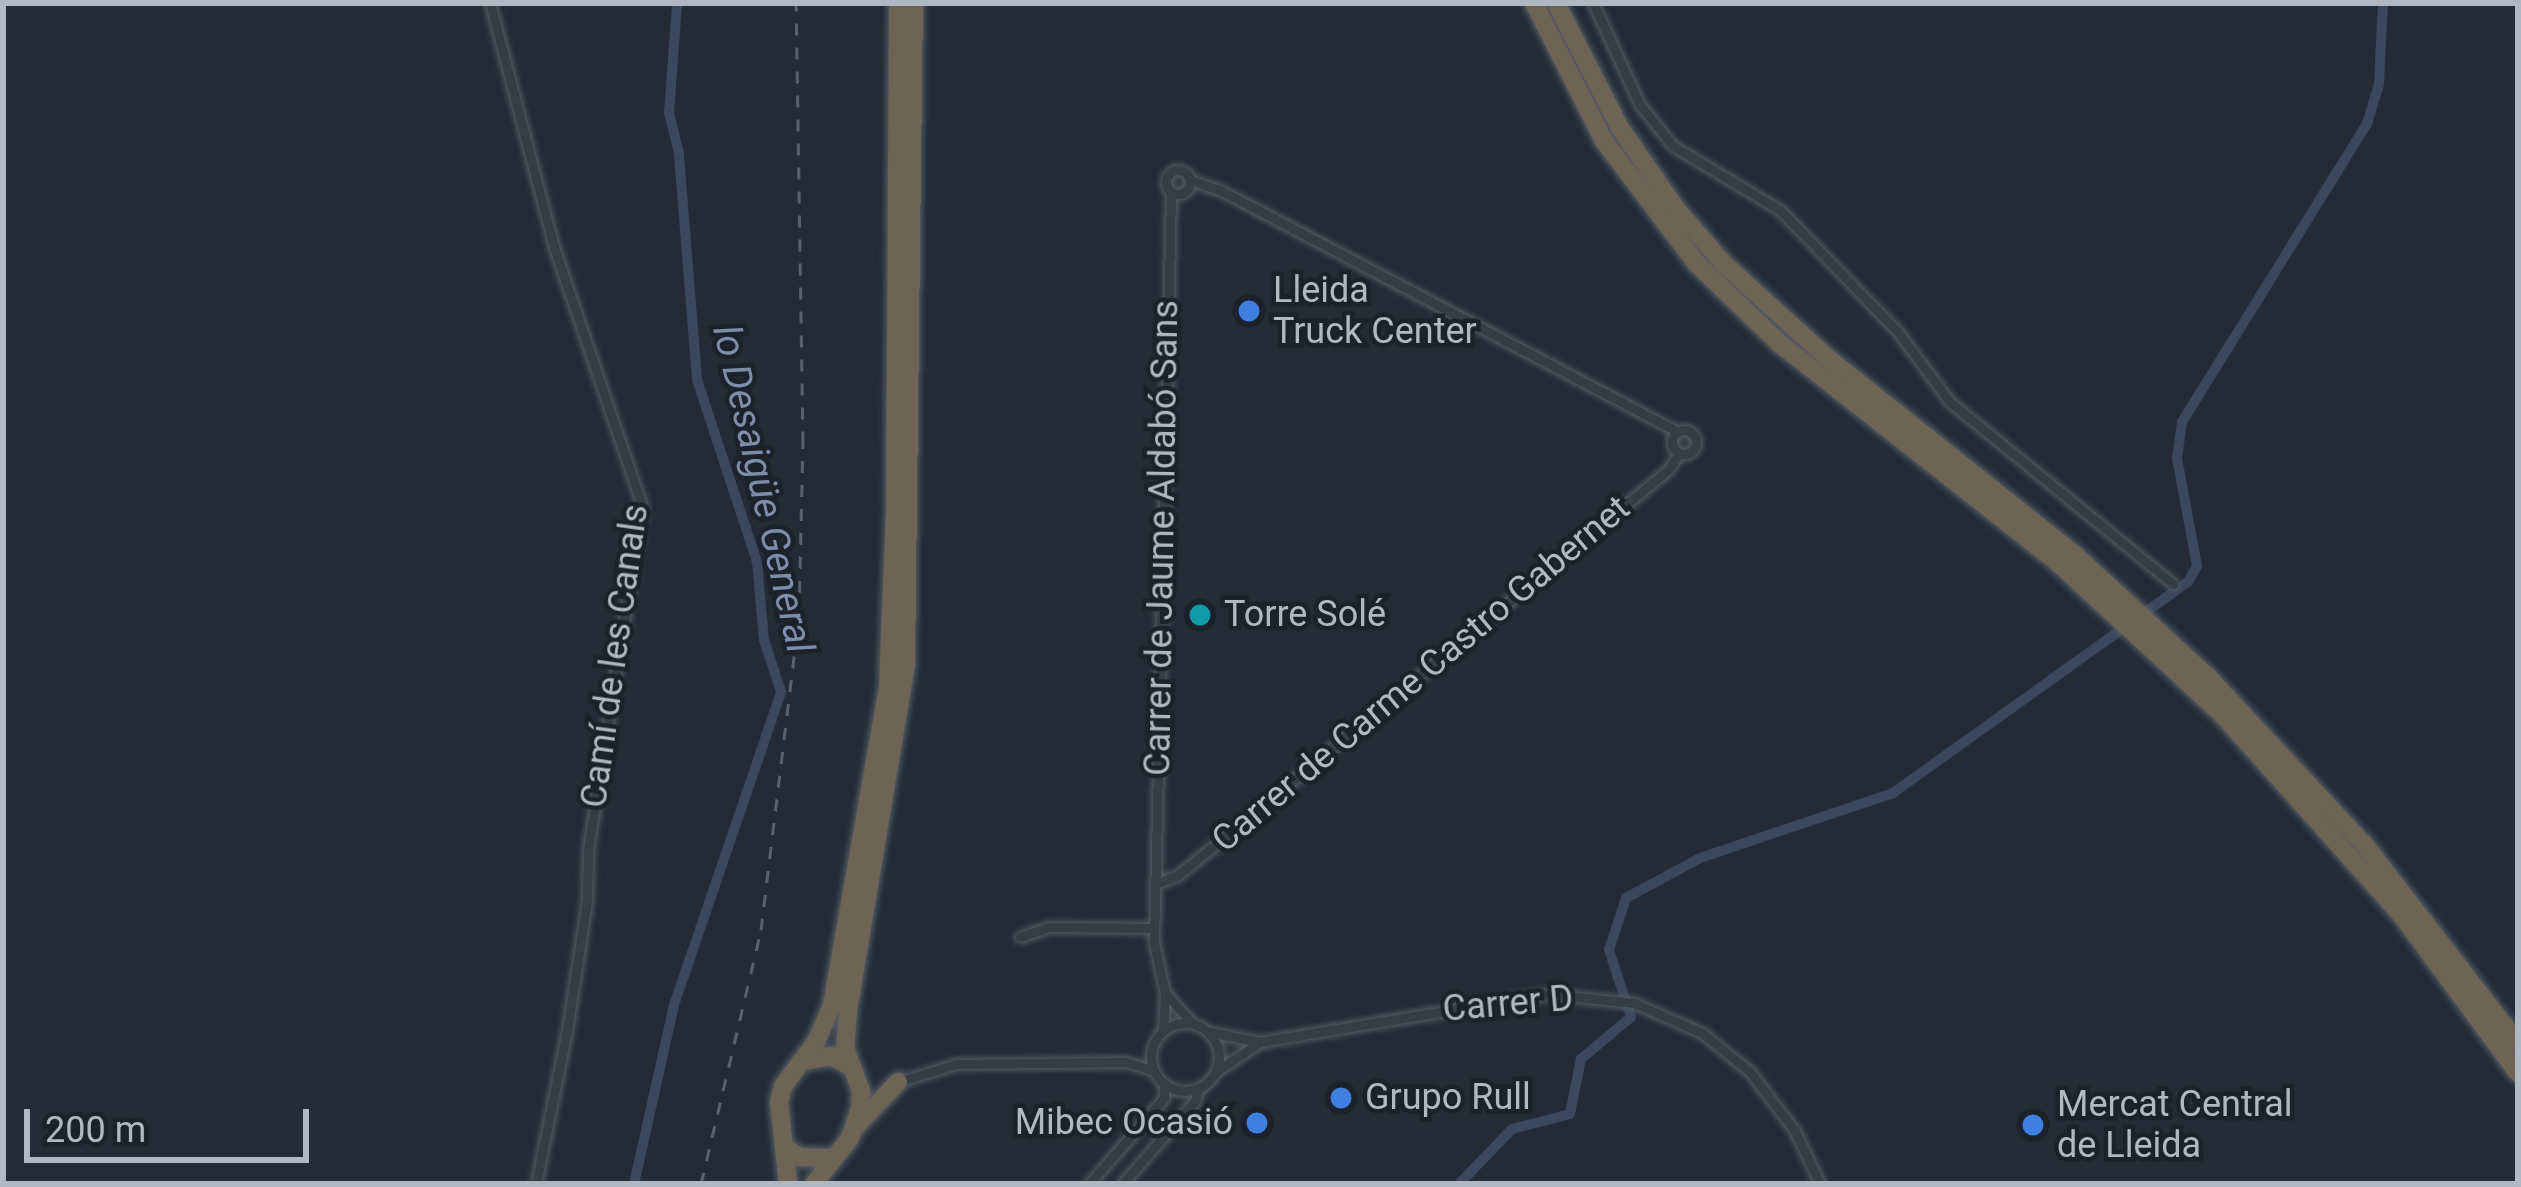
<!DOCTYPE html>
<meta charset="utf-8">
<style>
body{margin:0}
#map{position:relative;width:2521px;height:1187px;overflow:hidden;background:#232b37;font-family:Roboto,sans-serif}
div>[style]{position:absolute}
.canal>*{height:10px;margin:-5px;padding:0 5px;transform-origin:5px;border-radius:5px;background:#3a485e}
.roads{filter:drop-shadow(0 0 3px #545b65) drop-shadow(0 0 3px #545b65)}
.street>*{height:9px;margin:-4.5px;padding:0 4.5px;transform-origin:4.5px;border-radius:4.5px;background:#373d47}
.street>.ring{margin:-4.5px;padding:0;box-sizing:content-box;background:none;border:9px solid #373d47;border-radius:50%}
.highway>*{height:18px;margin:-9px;padding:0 9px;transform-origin:9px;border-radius:9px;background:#6d6454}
.rail>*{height:3px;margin-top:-1.5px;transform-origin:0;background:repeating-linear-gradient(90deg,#59616e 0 12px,transparent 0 24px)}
.dots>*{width:33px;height:33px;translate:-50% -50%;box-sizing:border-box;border:6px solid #1c222c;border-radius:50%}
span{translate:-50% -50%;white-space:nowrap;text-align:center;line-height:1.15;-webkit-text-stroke:9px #1c222c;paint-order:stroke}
.poi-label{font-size:36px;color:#b1b8c4}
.left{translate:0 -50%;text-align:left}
.right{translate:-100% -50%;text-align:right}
.street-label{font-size:36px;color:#b1b8c4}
.water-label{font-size:39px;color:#7c8ea9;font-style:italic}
.frame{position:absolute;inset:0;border:6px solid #b1b8c4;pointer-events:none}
.scale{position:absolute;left:24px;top:1109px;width:285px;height:54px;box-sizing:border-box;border:6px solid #b1b8c4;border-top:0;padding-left:15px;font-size:36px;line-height:42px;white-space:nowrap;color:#b1b8c4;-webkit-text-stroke:9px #1c222c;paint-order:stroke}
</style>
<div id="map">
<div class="canal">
<i style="left:634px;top:1184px;width:183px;rotate:-77.4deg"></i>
<i style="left:674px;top:1005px;width:331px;rotate:-71.1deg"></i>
<i style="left:781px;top:692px;width:55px;rotate:-108.1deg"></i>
<i style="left:764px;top:640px;width:78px;rotate:-95.1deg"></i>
<i style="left:757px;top:562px;width:193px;rotate:-108.2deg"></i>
<i style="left:697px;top:379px;width:227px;rotate:-94.6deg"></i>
<i style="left:679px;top:153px;width:41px;rotate:-104deg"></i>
<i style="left:669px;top:113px;width:110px;rotate:-85.8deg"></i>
<i style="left:1459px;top:1184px;width:76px;rotate:-46.1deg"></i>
<i style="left:1512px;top:1129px;width:60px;rotate:-14.5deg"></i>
<i style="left:1570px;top:1114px;width:56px;rotate:-78.7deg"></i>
<i style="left:1581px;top:1059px;width:65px;rotate:-40deg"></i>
<i style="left:1631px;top:1017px;width:71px;rotate:-108.2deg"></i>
<i style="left:1609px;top:950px;width:55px;rotate:-71.9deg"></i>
<i style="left:1626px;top:898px;width:84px;rotate:-28.4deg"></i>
<i style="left:1700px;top:858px;width:204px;rotate:-18.6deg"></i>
<i style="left:1893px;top:793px;width:363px;rotate:-35.6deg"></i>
<i style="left:2188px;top:582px;width:18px;rotate:-61deg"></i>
<i style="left:2197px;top:566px;width:110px;rotate:-100.5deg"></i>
<i style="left:2177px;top:458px;width:36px;rotate:-82deg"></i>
<i style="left:2182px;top:422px;width:351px;rotate:-58.2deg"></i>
<i style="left:2367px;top:124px;width:42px;rotate:-73.3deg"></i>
<i style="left:2379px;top:84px;width:81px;rotate:-87.2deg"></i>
</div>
<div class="roads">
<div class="street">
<i style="left:490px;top:3px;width:255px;rotate:75.3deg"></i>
<i style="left:555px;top:250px;width:269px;rotate:71.2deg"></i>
<i style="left:642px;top:505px;width:348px;rotate:98.9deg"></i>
<i style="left:588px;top:849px;width:51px;rotate:91.1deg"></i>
<i style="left:587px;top:900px;width:132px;rotate:98.7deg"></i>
<i style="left:567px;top:1030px;width:157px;rotate:101.4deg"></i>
<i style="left:1593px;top:3px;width:112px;rotate:65.3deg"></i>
<i style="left:1640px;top:105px;width:53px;rotate:51.2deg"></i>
<i style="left:1673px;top:146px;width:126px;rotate:31deg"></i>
<i style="left:1781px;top:211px;width:167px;rotate:46deg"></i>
<i style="left:1897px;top:331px;width:89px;rotate:53.3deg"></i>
<i style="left:1950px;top:402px;width:288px;rotate:39.2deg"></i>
<i class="ring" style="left:1166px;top:170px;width:15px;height:15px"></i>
<i style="left:1190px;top:180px;width:34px;rotate:19deg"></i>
<i style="left:1222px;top:191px;width:516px;rotate:27.86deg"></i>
<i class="ring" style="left:1672px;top:430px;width:15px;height:15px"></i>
<i style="left:1155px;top:884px;width:25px;rotate:-21deg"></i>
<i style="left:1178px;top:875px;width:40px;rotate:-39deg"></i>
<i style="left:1209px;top:850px;width:597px;rotate:-39.63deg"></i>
<i style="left:1669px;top:469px;width:19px;rotate:-58deg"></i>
<i style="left:1020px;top:937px;width:31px;rotate:-19deg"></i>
<i style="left:1049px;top:927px;width:105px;rotate:0.5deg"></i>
<i style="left:1165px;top:993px;width:40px;rotate:48deg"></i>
<i class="ring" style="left:1151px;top:1023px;width:59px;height:59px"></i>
<i style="left:1163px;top:1030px;width:37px;rotate:-87deg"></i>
<i style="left:1165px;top:993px;width:51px;rotate:-102.4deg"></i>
<i style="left:1154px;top:943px;width:751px;rotate:-88.7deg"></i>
<i style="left:1209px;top:1032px;width:52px;rotate:11.1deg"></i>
<i style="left:1260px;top:1042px;width:291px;rotate:-9.5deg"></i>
<i style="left:1547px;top:994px;width:87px;rotate:5.9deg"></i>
<i style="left:1634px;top:1003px;width:74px;rotate:23.8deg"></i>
<i style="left:1702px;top:1033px;width:62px;rotate:39.1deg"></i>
<i style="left:1750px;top:1072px;width:74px;rotate:52.7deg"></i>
<i style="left:1795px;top:1131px;width:59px;rotate:64.7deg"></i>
<i style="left:1217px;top:1071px;width:52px;rotate:-34deg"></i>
<i style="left:898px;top:1082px;width:61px;rotate:-17.2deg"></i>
<i style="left:956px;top:1064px;width:170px;rotate:-0.7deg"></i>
<i style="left:1126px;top:1062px;width:28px;rotate:17deg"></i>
<i style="left:1089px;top:1184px;width:114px;rotate:-48.9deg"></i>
<i style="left:1164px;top:1098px;width:14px;rotate:-90deg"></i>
<i style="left:1122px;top:1184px;width:111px;rotate:-48.7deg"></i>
<i style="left:1195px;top:1101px;width:12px;rotate:-76deg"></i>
</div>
<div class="highway">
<i style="left:1534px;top:3px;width:155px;rotate:63.1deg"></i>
<i style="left:1604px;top:141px;width:154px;rotate:52.9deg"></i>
<i style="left:1697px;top:264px;width:114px;rotate:43.9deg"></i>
<i style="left:1779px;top:343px;width:351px;rotate:38.2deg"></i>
<i style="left:2055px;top:560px;width:224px;rotate:42.7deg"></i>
<i style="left:2220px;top:712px;width:275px;rotate:48.2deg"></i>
<i style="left:2403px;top:917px;width:194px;rotate:53.6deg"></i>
<i style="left:1556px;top:3px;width:140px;rotate:62.9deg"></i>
<i style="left:1620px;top:128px;width:100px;rotate:55.2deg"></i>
<i style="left:1677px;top:210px;width:72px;rotate:49deg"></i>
<i style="left:1724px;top:264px;width:143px;rotate:42.2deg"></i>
<i style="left:1830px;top:360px;width:315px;rotate:38.5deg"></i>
<i style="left:2076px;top:556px;width:179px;rotate:42.5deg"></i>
<i style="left:2208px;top:677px;width:229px;rotate:47deg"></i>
<i style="left:2364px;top:844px;width:252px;rotate:52.3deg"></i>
<i style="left:800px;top:1062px;width:32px;rotate:-11deg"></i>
<i style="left:831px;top:1056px;width:21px;rotate:28deg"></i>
<i style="left:856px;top:1126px;width:61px;rotate:-46.3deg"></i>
<i style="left:784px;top:1146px;width:19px;rotate:36deg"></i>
<i style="left:799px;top:1157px;width:30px;rotate:2deg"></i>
<i style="left:788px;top:1184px;width:82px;rotate:-96.3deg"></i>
<i style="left:779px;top:1102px;width:16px;rotate:-76deg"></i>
<i style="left:783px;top:1086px;width:55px;rotate:-53.1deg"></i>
<i style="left:816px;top:1042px;width:40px;rotate:-66.6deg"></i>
<i style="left:832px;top:1005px;width:324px;rotate:-80deg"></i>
<i style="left:888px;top:686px;width:175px;rotate:-87.7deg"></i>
<i style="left:895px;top:511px;width:508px;rotate:-89.66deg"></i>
<i style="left:814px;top:1184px;width:58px;rotate:-52deg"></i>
<i style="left:850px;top:1138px;width:31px;rotate:-71deg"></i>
<i style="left:860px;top:1109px;width:18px;rotate:-87deg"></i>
<i style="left:861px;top:1091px;width:46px;rotate:-110.4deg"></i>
<i style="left:845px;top:1048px;width:37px;rotate:-85deg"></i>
<i style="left:848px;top:1011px;width:352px;rotate:-80.5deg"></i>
<i style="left:906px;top:664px;width:661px;rotate:-89.31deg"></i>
</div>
</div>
<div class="rail">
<i style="left:701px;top:1184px;width:261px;rotate:-76.7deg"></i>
<i style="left:761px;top:930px;width:316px;rotate:-83.1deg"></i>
<i style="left:799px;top:616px;width:173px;rotate:-88.7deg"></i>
<i style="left:803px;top:443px;width:440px;rotate:-90.9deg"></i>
</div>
<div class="dots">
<i style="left:1249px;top:311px;background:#3f7fe0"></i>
<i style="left:1200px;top:615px;background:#0f9aa8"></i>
<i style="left:1341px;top:1098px;background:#3f7fe0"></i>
<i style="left:1257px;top:1123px;background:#3f7fe0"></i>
<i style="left:2033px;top:1125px;background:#3f7fe0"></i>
</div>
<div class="poi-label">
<span class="left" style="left:1273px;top:311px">Lleida<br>Truck Center</span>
<span class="left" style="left:1224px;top:615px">Torre Solé</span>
<span class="left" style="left:1365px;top:1098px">Grupo Rull</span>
<span class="left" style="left:2057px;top:1125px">Mercat Central<br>de Lleida</span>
<span class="right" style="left:1233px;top:1123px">Mibec Ocasió</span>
</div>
<div class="street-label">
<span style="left:1162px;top:538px;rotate:-89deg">Carrer de Jaume Aldabó Sans</span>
<span style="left:615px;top:656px;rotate:-82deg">Camí de les Canals</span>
<span style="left:1421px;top:674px;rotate:-40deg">Carrer de Carme Castro Gabernet</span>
<span style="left:1508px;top:1004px;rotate:-5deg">Carrer D</span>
</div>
<div class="water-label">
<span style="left:763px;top:489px;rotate:77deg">lo Desaigüe General</span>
</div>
<div class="frame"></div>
<div class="scale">200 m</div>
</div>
